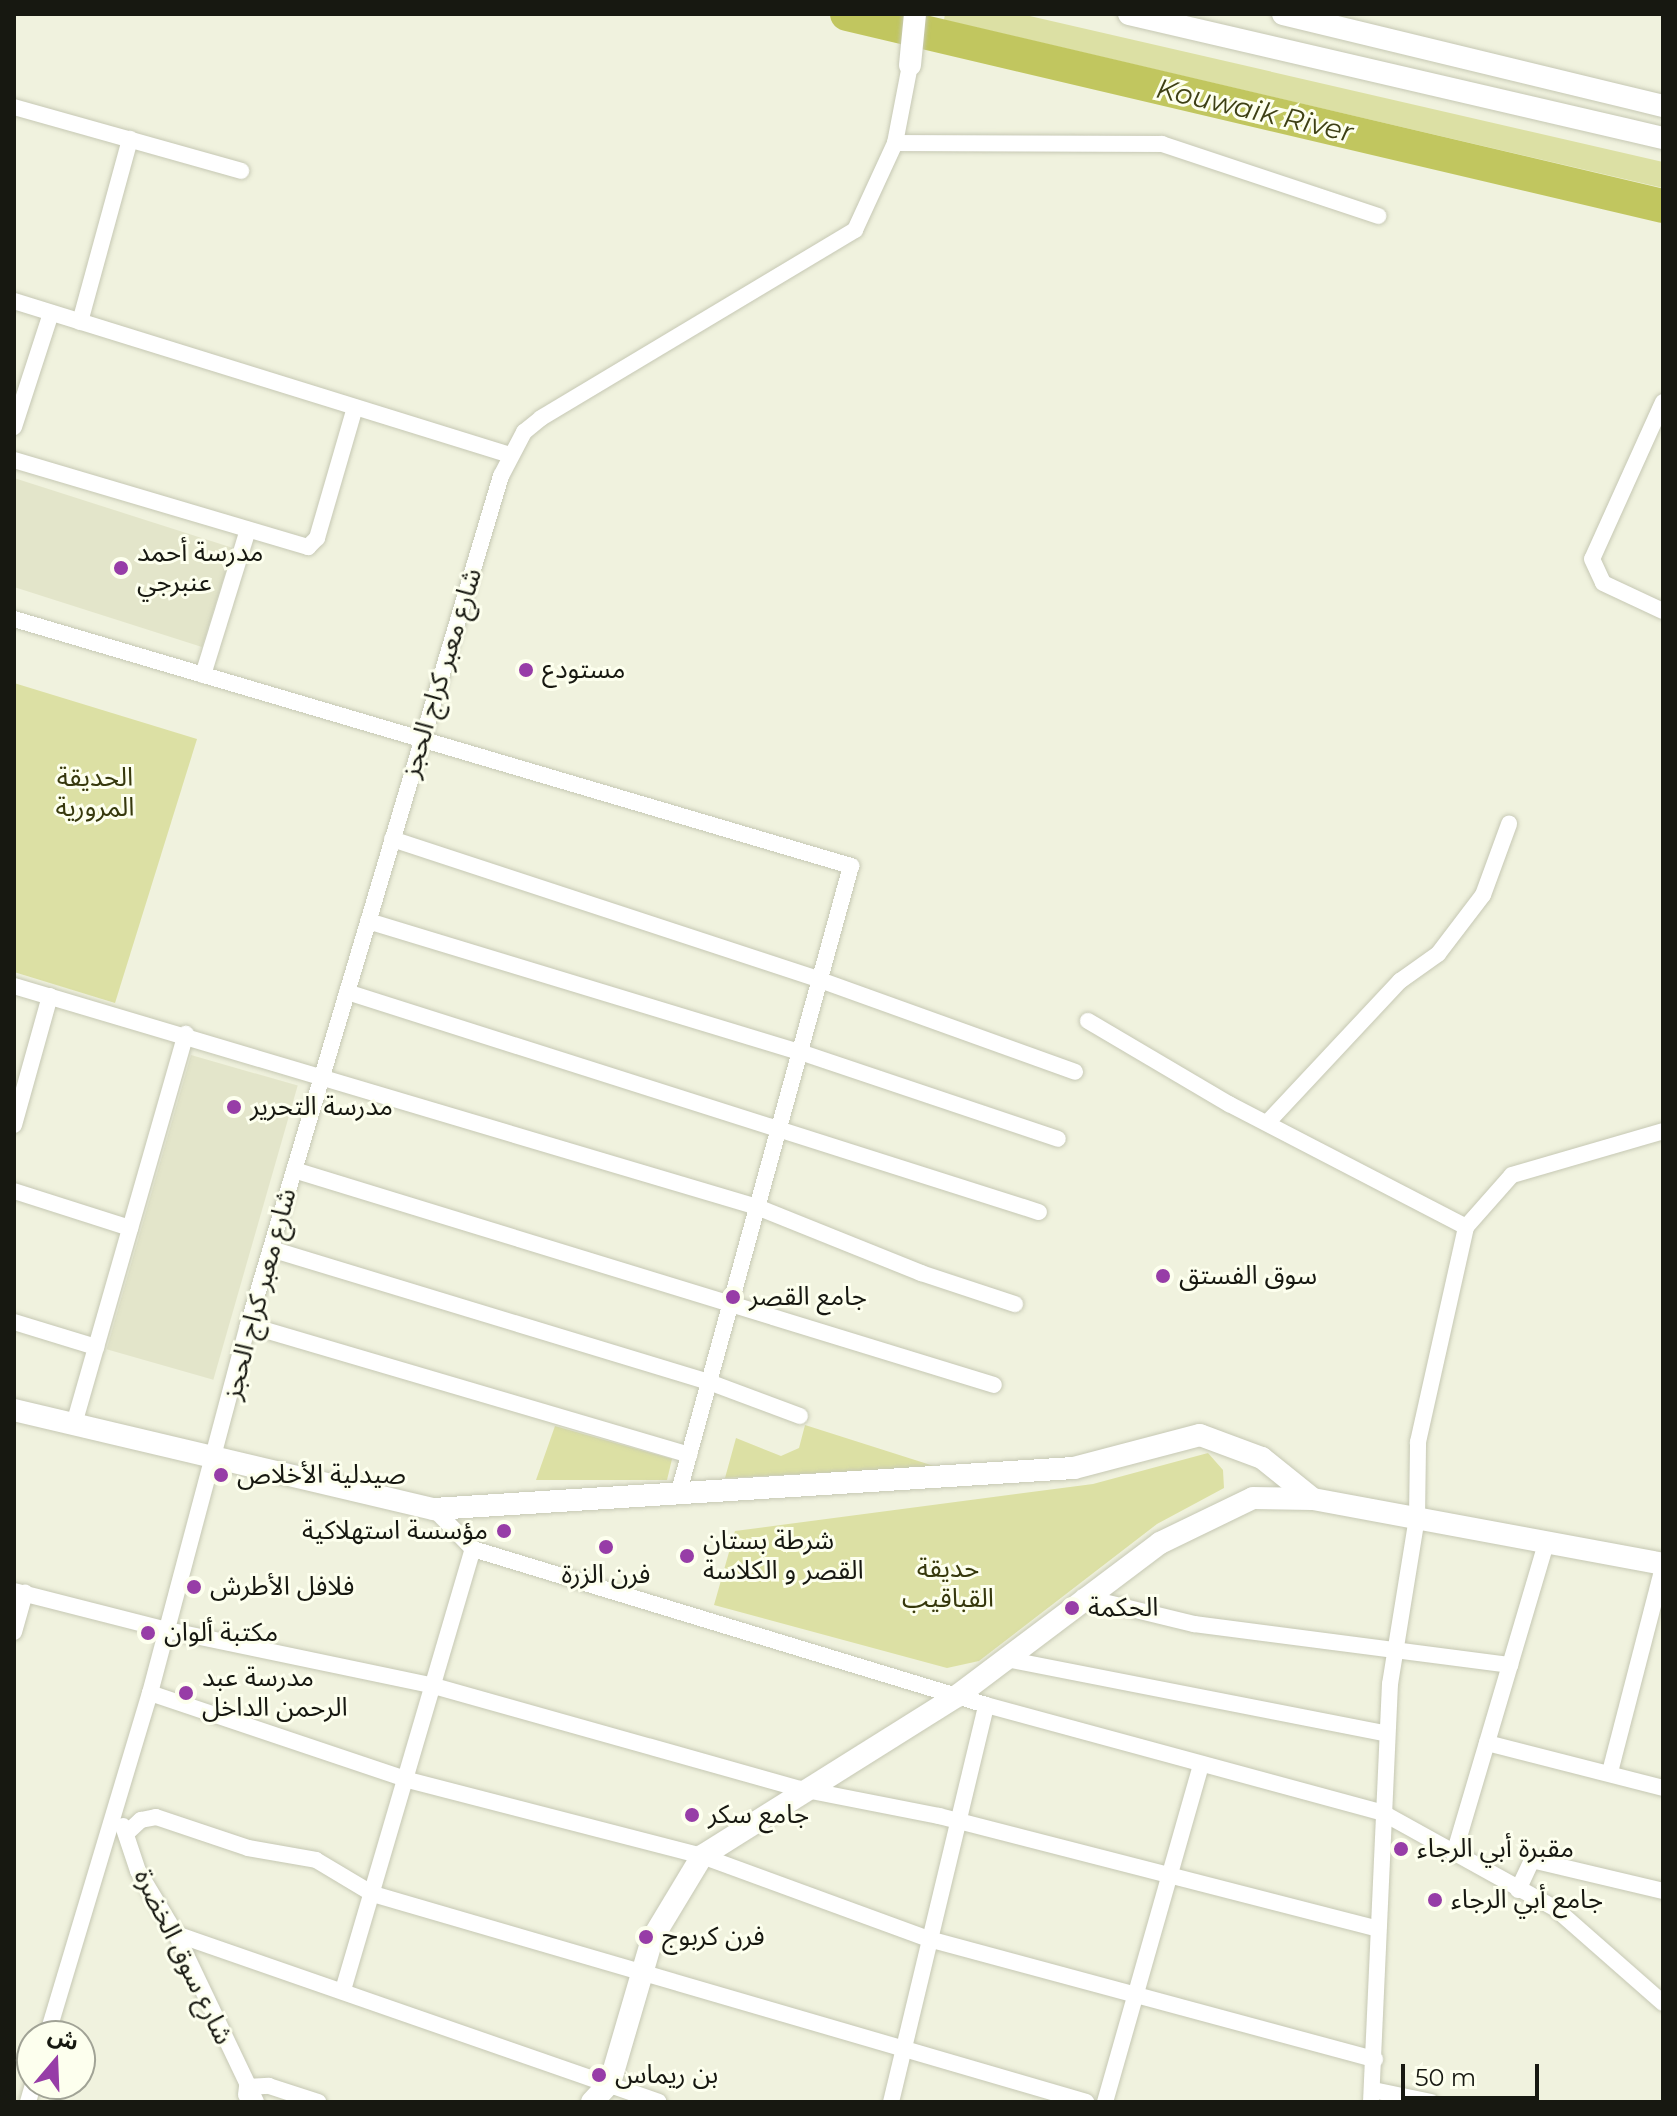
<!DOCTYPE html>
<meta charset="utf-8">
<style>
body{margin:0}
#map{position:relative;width:1677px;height:2116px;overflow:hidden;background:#f0f2de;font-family:Montserrat,"Noto Sans Arabic",sans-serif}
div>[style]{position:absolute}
.built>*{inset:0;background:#e3e5ca;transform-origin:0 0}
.green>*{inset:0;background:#dce0a4}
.river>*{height:34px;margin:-17px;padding:0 17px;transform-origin:17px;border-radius:17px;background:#c1c65f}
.roads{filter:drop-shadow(0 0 2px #c6c8b4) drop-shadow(0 0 2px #c6c8b4)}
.street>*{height:16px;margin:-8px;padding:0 8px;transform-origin:8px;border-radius:8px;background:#fff}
.secondary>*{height:22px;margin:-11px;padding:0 11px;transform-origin:11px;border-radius:11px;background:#fff}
.dots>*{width:22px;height:22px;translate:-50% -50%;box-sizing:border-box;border:4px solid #fdffee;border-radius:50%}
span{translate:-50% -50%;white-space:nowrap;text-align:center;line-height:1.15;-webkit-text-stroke:6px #fdffee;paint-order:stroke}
.poi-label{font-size:26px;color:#171811}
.left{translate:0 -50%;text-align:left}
.right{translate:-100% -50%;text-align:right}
.street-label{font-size:26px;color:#171811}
.park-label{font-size:26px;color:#36380c}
.water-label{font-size:28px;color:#3e4015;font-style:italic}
.frame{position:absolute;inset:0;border:16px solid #171811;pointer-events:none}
.north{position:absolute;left:16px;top:2020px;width:80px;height:80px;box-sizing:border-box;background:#fdffee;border:2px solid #a1a396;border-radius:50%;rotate:19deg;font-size:22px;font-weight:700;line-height:32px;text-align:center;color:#171811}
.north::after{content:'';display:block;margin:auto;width:28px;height:36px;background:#973da7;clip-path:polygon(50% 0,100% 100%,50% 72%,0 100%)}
.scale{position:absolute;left:1401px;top:2064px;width:138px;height:36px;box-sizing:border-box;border:4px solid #171811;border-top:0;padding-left:10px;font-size:24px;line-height:28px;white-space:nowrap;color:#171811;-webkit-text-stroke:6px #fdffee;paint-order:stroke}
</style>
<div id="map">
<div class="built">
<i style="clip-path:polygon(14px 478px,233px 548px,202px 647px,14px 587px)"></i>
<i style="left:191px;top:1055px;width:111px;height:306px;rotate:16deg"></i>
</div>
<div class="green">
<i style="clip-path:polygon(945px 14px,1021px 14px,1663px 162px,1663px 188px,944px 20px)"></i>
<i style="clip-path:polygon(14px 683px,197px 739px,115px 1003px,14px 972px)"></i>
<i style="clip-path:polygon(805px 1425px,937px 1467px,725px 1478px,736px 1438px,781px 1456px,799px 1448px)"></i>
<i style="clip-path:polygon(555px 1426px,672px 1459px,667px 1480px,536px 1480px)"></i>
<i style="clip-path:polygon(1208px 1453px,1223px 1470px,1224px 1488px,1157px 1524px,979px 1661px,947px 1668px,714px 1605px,735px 1531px,1093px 1484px)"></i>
</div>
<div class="river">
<i style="left:847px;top:14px;width:838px;rotate:13.24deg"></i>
</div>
<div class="roads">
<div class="street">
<i style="left:14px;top:107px;width:236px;rotate:15.7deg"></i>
<i style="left:895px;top:143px;width:267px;rotate:0.2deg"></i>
<i style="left:1162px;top:144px;width:228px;rotate:18.4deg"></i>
<i style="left:14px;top:301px;width:519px;rotate:17.25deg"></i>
<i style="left:80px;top:322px;width:190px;rotate:-74.7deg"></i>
<i style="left:1663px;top:402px;width:172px;rotate:114.3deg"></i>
<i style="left:1592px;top:559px;width:26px;rotate:65deg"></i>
<i style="left:1603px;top:583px;width:66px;rotate:25deg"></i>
<i style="left:14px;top:427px;width:120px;rotate:-72deg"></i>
<i style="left:14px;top:460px;width:307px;rotate:16.5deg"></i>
<i style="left:308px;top:547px;width:13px;rotate:-45deg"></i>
<i style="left:317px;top:538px;width:136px;rotate:-73.8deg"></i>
<i style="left:14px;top:619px;width:873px;rotate:16.44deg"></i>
<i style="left:851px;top:866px;width:652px;rotate:105.38deg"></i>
<i style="left:203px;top:675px;width:152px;rotate:-72.8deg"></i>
<i style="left:392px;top:839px;width:451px;rotate:18.2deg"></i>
<i style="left:820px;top:980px;width:271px;rotate:19.8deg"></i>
<i style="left:368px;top:921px;width:451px;rotate:16.9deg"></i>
<i style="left:800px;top:1052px;width:272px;rotate:18.6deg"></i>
<i style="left:14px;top:986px;width:775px;rotate:16.56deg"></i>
<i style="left:757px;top:1207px;width:177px;rotate:21.9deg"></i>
<i style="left:921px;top:1273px;width:99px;rotate:18.3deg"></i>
<i style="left:347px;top:992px;width:726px;rotate:17.64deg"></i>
<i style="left:1088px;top:1021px;width:164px;rotate:30.5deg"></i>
<i style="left:1229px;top:1104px;width:267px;rotate:27.4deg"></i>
<i style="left:1466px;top:1227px;width:69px;rotate:-48.5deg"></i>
<i style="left:1512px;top:1175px;width:157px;rotate:-16.2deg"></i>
<i style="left:1267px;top:1123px;width:195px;rotate:-46.9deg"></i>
<i style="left:1400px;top:981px;width:47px;rotate:-35.4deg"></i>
<i style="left:1438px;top:954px;width:74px;rotate:-52.7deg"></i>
<i style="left:1483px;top:895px;width:76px;rotate:-69.9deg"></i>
<i style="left:14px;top:1125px;width:134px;rotate:-74.4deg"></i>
<i style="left:294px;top:1170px;width:732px;rotate:17.07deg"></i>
<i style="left:14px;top:1191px;width:122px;rotate:17.7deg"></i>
<i style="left:271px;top:1249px;width:458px;rotate:16.9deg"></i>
<i style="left:709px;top:1382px;width:97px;rotate:20.5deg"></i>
<i style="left:14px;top:1322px;width:86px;rotate:17deg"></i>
<i style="left:248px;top:1325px;width:460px;rotate:16.4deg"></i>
<i style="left:74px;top:1424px;width:406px;rotate:-74deg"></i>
<i style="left:434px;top:1509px;width:56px;rotate:45.7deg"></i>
<i style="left:473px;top:1549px;width:536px;rotate:16.91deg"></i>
<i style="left:986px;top:1705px;width:409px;rotate:15.2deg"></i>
<i style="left:1381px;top:1812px;width:200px;rotate:29deg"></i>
<i style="left:1556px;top:1909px;width:142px;rotate:41.3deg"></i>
<i style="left:14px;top:1591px;width:158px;rotate:14.3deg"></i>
<i style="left:167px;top:1630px;width:273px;rotate:11.8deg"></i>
<i style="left:434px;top:1686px;width:381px;rotate:15.7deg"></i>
<i style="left:801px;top:1789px;width:141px;rotate:11.1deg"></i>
<i style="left:939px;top:1816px;width:453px;rotate:14.4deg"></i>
<i style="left:1083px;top:1597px;width:114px;rotate:13.7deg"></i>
<i style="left:1194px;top:1624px;width:319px;rotate:7.4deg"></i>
<i style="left:14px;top:1632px;width:41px;rotate:-74.2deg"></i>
<i style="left:1006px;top:1659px;width:388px;rotate:11.1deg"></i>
<i style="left:150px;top:1693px;width:272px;rotate:18.6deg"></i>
<i style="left:408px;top:1780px;width:304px;rotate:14.5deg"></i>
<i style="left:702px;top:1856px;width:242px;rotate:20.1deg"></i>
<i style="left:929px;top:1939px;width:462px;rotate:15.1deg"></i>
<i style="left:1487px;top:1743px;width:182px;rotate:14.3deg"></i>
<i style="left:1610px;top:1772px;width:212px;rotate:-75.5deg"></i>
<i style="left:123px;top:1826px;width:47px;rotate:71.6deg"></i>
<i style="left:138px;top:1871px;width:74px;rotate:58.9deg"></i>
<i style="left:176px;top:1934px;width:186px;rotate:64.5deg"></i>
<i style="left:128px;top:1832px;width:18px;rotate:-43deg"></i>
<i style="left:141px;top:1820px;width:15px;rotate:-11deg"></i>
<i style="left:156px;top:1817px;width:97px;rotate:18.6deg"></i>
<i style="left:248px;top:1848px;width:69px;rotate:10deg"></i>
<i style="left:316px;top:1860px;width:66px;rotate:30.8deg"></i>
<i style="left:373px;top:1894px;width:743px;rotate:16.26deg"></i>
<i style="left:1454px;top:1854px;width:327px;rotate:-73.5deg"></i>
<i style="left:1518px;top:1890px;width:33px;rotate:-65deg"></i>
<i style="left:1532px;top:1860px;width:135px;rotate:13.3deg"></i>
<i style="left:176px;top:1934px;width:511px;rotate:19.18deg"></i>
<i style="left:343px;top:1990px;width:460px;rotate:-73.6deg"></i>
<i style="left:47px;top:2036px;width:358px;rotate:-73.3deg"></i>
<i style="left:150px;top:1693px;width:381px;rotate:-75.1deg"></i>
<i style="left:248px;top:1325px;width:886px;rotate:-73.41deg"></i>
<i style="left:501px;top:476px;width:50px;rotate:-62.4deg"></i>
<i style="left:524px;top:432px;width:22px;rotate:-39deg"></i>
<i style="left:541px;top:418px;width:366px;rotate:-30.9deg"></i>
<i style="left:855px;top:230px;width:96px;rotate:-65.3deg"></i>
<i style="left:895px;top:143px;width:79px;rotate:-79.1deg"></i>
<i style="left:1373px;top:2090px;width:59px;rotate:11.7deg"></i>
<i style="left:246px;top:2095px;width:8px;rotate:-83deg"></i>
<i style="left:247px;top:2087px;width:22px;rotate:-3deg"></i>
<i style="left:269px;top:2086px;width:52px;rotate:18.1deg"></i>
<i style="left:28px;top:2102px;width:19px;rotate:-74deg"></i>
<i style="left:891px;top:2102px;width:408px;rotate:-76.5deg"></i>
<i style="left:1105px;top:2102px;width:351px;rotate:-74.1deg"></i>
<i style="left:1371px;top:2102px;width:418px;rotate:-87.4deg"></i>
<i style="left:1390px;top:1684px;width:168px;rotate:-80.8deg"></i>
<i style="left:1417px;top:1518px;width:76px;rotate:-89.2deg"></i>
<i style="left:1418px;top:1442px;width:220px;rotate:-77.4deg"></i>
</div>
<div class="secondary">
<i style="left:1129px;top:14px;width:548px;rotate:13.07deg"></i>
<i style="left:1283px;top:14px;width:391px;rotate:13.6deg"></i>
<i style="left:910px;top:65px;width:51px;rotate:-84.4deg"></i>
<i style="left:14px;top:1410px;width:432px;rotate:13.3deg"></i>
<i style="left:434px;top:1509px;width:641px;rotate:-3.67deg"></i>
<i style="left:1074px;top:1468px;width:130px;rotate:-14.7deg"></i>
<i style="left:1200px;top:1435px;width:66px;rotate:20.4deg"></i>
<i style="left:1262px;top:1458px;width:65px;rotate:38.8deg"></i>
<i style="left:592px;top:2102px;width:26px;rotate:-47deg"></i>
<i style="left:610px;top:2083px;width:150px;rotate:-73.7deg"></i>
<i style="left:652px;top:1939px;width:97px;rotate:-58.9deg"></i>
<i style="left:702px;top:1856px;width:301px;rotate:-32.1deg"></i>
<i style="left:957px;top:1696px;width:254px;rotate:-37deg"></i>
<i style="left:1160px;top:1543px;width:103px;rotate:-25.8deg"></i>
<i style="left:1253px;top:1498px;width:60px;rotate:1deg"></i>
<i style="left:1313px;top:1499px;width:356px;rotate:10.5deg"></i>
</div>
</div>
<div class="dots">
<i style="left:121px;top:568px;background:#973da7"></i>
<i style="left:526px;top:670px;background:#973da7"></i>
<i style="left:234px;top:1107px;background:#973da7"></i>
<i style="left:1163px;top:1276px;background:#973da7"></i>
<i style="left:733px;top:1297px;background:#973da7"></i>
<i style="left:221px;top:1475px;background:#973da7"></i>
<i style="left:504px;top:1531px;background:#973da7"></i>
<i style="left:606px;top:1547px;background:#973da7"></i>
<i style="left:687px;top:1556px;background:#973da7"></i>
<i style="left:194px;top:1587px;background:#973da7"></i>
<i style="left:1072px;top:1608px;background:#973da7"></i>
<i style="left:148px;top:1633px;background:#973da7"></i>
<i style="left:186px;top:1693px;background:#973da7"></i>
<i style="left:692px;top:1815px;background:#973da7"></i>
<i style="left:1401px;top:1849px;background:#973da7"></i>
<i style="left:1435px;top:1900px;background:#973da7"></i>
<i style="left:646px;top:1937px;background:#973da7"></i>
<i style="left:599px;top:2075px;background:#973da7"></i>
</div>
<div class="poi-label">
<span class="left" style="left:137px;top:568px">مدرسة أحمد<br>عنبرجي</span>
<span class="left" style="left:542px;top:670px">مستودع</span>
<span class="left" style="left:250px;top:1107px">مدرسة التحرير</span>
<span class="left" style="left:1179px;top:1276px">سوق الفستق</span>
<span class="left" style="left:749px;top:1297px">جامع القصر</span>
<span class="left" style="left:237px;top:1475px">صيدلية اﻷخلاص</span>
<span class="right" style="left:488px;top:1531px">مؤسسة استهلاكية</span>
<span class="left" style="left:703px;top:1556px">شرطة بستان<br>القصر و الكلاسة</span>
<span style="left:606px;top:1575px">فرن الزرة</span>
<span class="left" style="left:210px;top:1587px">فلافل اﻷطرش</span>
<span class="left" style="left:1088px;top:1608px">الحكمة</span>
<span class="left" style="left:164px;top:1633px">مكتبة ألوان</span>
<span class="left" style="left:202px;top:1693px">مدرسة عبد<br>الرحمن الداخل</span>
<span class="left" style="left:708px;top:1815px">جامع سكر</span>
<span class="left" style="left:1417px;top:1849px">مقبرة أبي الرجاء</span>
<span class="left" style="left:1451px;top:1900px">جامع أبي الرجاء</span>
<span class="left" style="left:662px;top:1937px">فرن كربوج</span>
<span class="left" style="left:615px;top:2075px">بن ريماس</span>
</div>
<div class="street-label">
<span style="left:442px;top:673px;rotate:-73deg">شارع معبر كراج الحجز</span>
<span style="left:260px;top:1294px;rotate:-75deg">شارع معبر كراج الحجز</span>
<span style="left:183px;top:1957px;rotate:64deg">شارع سوق الخضرة</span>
</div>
<div class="park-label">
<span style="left:95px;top:793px">الحديقة<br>المرورية</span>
<span style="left:948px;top:1584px">حديقة<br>القباقيب</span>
</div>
<div class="water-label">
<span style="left:1255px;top:110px;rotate:13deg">Kouwaik River</span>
</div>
<div class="frame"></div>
<div class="north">ش</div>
<div class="scale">50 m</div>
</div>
